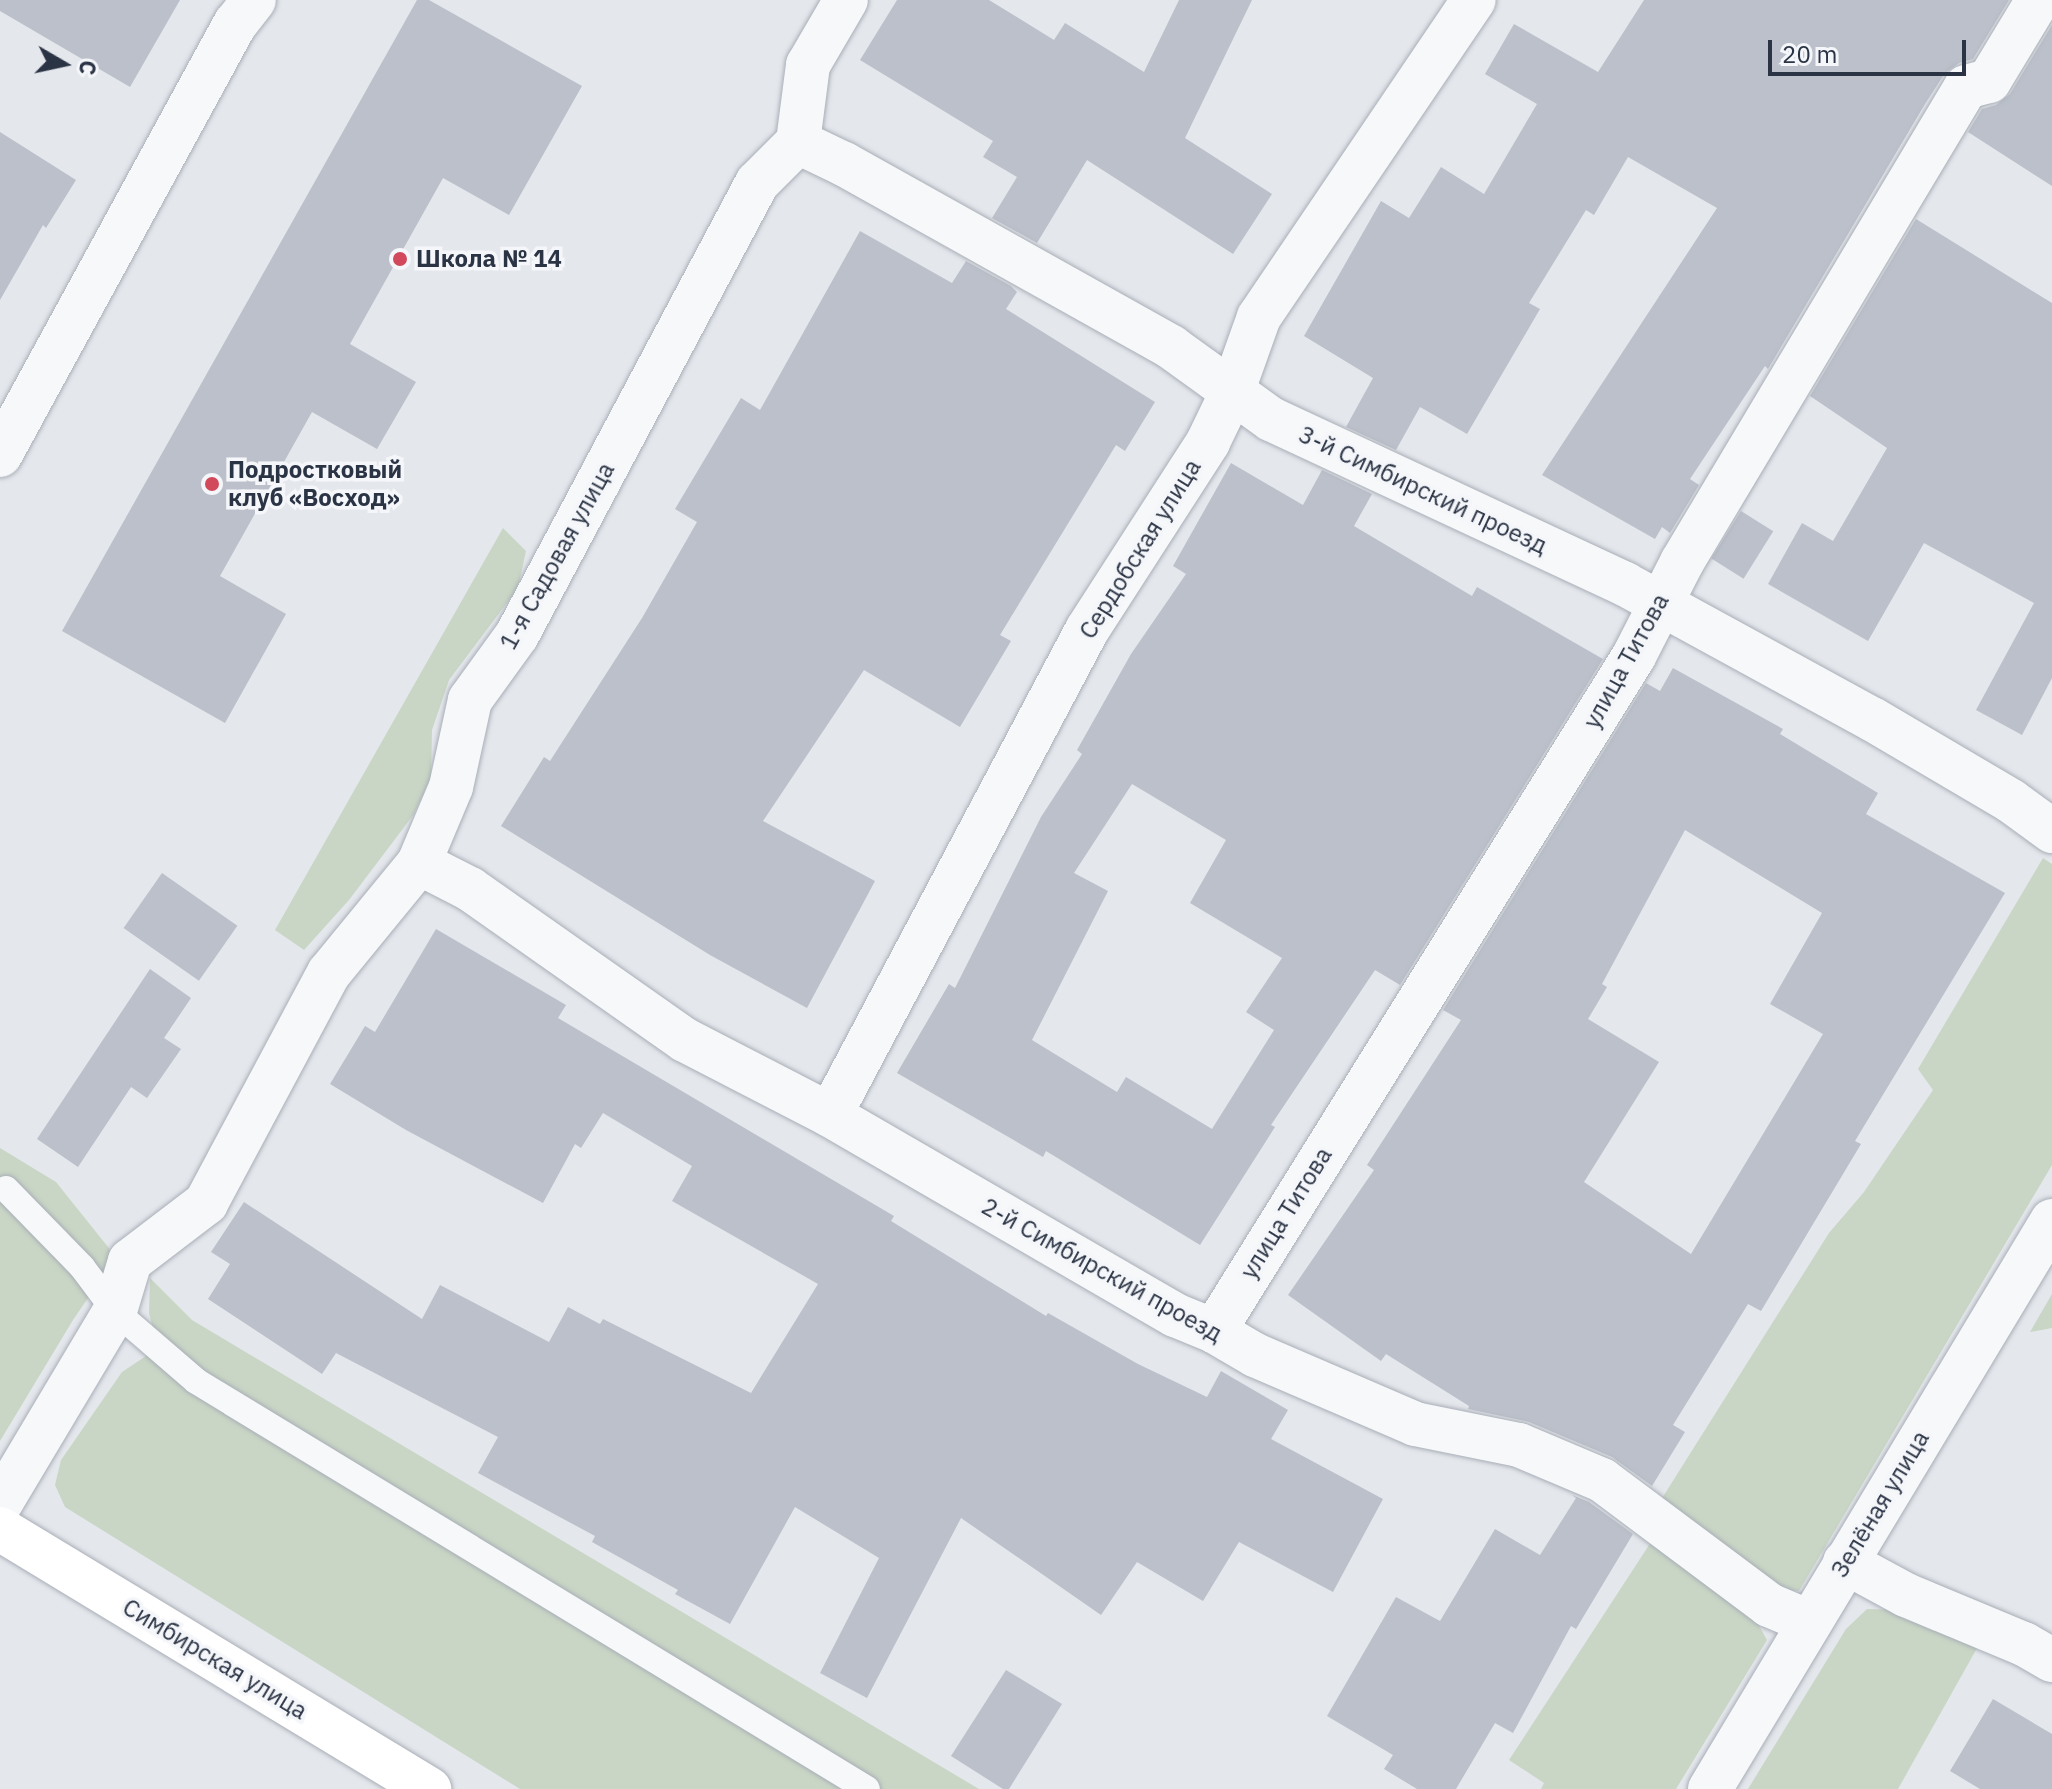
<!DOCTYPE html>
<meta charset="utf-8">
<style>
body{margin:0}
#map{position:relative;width:2052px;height:1789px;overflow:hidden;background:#e4e7ec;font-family:"IBM Plex Sans",sans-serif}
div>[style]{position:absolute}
.green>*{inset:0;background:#c9d6c5}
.building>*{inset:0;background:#bbc0ca;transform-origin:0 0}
.roads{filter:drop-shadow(0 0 2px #a9aeb7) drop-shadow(0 0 2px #a9aeb7)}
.service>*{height:26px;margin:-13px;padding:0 13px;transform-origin:13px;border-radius:13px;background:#f7f8fa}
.minor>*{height:44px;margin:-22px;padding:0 22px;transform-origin:22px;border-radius:22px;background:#f7f8fa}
.primary>*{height:44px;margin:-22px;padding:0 22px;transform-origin:22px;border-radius:22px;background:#fff}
.dots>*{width:22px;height:22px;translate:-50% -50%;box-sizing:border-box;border:4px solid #f4f6f9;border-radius:50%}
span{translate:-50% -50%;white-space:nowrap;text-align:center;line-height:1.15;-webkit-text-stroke:7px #f4f6f9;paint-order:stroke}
.poi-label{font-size:24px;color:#2b3445;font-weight:700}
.left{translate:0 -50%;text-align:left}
.street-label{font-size:24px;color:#2b3445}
.north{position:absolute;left:24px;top:24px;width:80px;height:80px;-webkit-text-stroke:6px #f4f6f9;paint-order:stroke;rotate:99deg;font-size:22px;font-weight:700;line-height:32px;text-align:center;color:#2b3445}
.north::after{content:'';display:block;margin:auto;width:28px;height:36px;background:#2b3445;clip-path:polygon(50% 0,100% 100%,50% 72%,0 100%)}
.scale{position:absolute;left:1768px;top:40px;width:198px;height:36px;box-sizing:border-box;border:4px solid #2b3445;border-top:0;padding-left:10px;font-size:24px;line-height:28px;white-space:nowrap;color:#2b3445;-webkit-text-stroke:6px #f4f6f9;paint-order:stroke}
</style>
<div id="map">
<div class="green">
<i style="clip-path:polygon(503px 528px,526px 551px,518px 588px,449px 680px,432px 730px,431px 778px,414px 814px,349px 900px,304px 950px,275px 930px)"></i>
<i style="clip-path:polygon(2043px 858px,2052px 864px,2052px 1165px,1799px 1591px,1780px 1590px,1659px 1503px,1829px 1233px,1864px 1192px,1933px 1090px,1918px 1069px)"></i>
<i style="clip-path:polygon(0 1148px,56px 1182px,116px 1257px,73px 1320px,0 1441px)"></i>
<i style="clip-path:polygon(150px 1278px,192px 1320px,979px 1789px,520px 1789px,65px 1507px,55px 1485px,61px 1460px,122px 1372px,158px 1348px,149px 1313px)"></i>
<i style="clip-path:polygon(2052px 1294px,2052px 1328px,2030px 1332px)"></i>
<i style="clip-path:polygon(1651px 1542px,1758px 1624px,1767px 1640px,1676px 1789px,1541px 1789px,1544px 1783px,1509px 1760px)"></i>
<i style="clip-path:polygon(1867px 1609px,1901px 1610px,1981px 1641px,1898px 1789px,1748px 1789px,1846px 1629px)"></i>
</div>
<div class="building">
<i style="clip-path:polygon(0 0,180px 0,130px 87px,0 11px)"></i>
<i style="clip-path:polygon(417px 0,429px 0,582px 86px,509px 215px,443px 178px,350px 344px,416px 382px,377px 449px,312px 412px,220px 576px,286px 614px,225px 723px,62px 631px)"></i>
<i style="clip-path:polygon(897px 0,989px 0,1054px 40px,1065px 23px,1144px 72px,1179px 0,1252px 0,1185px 138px,1272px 194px,1233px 254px,1087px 160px,1037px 243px,992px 218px,1017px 177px,983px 157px,993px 141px,860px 60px)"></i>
<i style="clip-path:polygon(1644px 0,2009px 0,1973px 59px,1959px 63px,1945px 73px,1925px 104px,1768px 369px,1765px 366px,1690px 479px,1699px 485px,1670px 533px,1662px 527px,1655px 539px,1542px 475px,1717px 208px,1628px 157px,1594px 215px,1586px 210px,1529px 303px,1540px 309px,1467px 434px,1420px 407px,1396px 450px,1346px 427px,1373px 378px,1304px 336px,1381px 201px,1409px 218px,1441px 167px,1484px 194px,1537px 104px,1485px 74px,1514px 24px,1598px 72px)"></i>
<i style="clip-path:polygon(2052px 25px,2052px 186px,1968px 132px,1982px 109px,1996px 105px,2010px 94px)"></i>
<i style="clip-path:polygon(0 132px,76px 180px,46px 228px,43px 225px,0 300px)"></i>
<i style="clip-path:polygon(1916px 219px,2052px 303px,2052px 678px,2022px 735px,1976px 710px,2034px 603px,1924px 543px,1868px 641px,1768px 584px,1802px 523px,1833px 541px,1887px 448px,1810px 396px)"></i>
<i style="clip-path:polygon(860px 231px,952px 283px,966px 261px,1011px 286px,1017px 292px,1006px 309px,1155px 402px,1125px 451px,1116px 445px,1000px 635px,1011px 641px,960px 727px,864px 670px,763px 821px,875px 881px,807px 1008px,710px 955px,501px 826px,544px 757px,550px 761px,642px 618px,697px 522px,675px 509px,741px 398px,760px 410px)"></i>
<i style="clip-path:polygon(evenodd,1231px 463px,1303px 505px,1322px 470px,1372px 494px,1354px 526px,1472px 596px,1477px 587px,1603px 659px,1400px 985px,1375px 970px,1271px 1125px,1275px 1127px,1200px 1245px,1046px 1151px,1043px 1157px,897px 1073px,949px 984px,955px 988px,1041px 817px,1082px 754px,1077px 750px,1131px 654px,1186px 574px,1173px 566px,1231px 463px,1132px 784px,1226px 840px,1190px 903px,1282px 958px,1246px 1012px,1274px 1030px,1212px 1129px,1126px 1077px,1117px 1092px,1032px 1040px,1108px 891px,1074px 873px,1132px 784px)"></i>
<i style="left:1741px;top:511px;width:38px;height:56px;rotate:32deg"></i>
<i style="clip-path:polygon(evenodd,1673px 668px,1783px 729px,1780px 734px,1878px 793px,1866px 814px,2005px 893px,1855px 1141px,1861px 1144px,1761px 1311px,1748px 1304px,1673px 1425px,1685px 1432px,1652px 1486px,1612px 1457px,1529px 1422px,1468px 1409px,1469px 1406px,1386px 1354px,1381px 1361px,1288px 1295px,1374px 1170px,1367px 1165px,1461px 1020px,1443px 1010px,1646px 683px,1660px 691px,1673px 668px,1685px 830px,1822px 913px,1770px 1004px,1823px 1034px,1691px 1254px,1584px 1182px,1659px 1062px,1588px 1019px,1607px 987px,1602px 984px,1685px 830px)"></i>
<i style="left:162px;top:873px;width:92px;height:67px;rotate:35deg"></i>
<i style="clip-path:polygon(436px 929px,566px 1005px,558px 1018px,894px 1216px,891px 1221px,1046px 1316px,1048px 1313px,1138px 1364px,1207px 1397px,1221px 1371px,1288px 1410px,1271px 1439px,1383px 1499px,1333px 1592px,1239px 1542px,1203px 1601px,1137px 1562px,1101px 1615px,961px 1518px,867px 1698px,820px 1673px,879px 1558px,795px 1507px,730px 1624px,675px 1594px,678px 1590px,592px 1542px,595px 1536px,478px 1473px,498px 1437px,336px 1353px,322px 1374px,208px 1299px,230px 1264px,211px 1252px,244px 1202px,422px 1319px,440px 1285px,549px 1342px,568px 1307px,600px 1324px,603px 1319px,751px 1393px,818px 1284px,672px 1201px,692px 1166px,603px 1113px,581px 1148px,575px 1144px,543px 1203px,406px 1130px,330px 1084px,365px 1026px,375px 1032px)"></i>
<i style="clip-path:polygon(150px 969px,191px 998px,164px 1038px,181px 1049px,147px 1098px,131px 1087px,78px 1167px,37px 1139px)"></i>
<i style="clip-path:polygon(1572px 1495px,1589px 1502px,1633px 1534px,1576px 1629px,1571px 1626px,1513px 1733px,1495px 1723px,1456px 1789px,1417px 1789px,1384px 1769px,1393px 1755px,1327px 1716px,1396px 1597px,1440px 1621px,1495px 1529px,1540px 1555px,1576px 1498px)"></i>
<i style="clip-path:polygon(1006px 1670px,1062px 1704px,1009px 1789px,1003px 1789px,951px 1756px)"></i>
<i style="clip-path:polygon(1993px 1699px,2052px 1734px,2052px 1789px,1980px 1789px,1950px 1771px)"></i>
</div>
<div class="roads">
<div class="service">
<i style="left:6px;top:1189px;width:109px;rotate:45.7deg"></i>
<i style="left:82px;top:1267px;width:55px;rotate:53.1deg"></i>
<i style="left:115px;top:1311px;width:107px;rotate:40.8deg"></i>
<i style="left:196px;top:1381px;width:785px;rotate:31.3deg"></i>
</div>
<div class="minor">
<i style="left:798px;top:142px;width:51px;rotate:25.6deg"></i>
<i style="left:844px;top:164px;width:375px;rotate:29.2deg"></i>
<i style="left:1171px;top:347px;width:123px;rotate:35.8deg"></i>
<i style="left:1271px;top:419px;width:391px;rotate:25deg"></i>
<i style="left:1625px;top:584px;width:281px;rotate:28.7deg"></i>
<i style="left:1872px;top:719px;width:161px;rotate:30.5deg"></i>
<i style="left:2011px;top:801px;width:51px;rotate:36.2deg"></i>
<i style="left:0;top:455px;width:492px;rotate:-61.4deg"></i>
<i style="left:236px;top:23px;width:29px;rotate:-52deg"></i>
<i style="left:419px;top:863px;width:57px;rotate:27deg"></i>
<i style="left:470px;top:889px;width:263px;rotate:35.1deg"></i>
<i style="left:685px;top:1040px;width:163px;rotate:27.3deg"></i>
<i style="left:830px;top:1115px;width:399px;rotate:30.1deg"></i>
<i style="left:1175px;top:1315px;width:42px;rotate:22.3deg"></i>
<i style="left:1214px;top:1331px;width:48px;rotate:30.3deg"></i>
<i style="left:1255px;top:1355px;width:174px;rotate:23.3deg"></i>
<i style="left:1415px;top:1424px;width:106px;rotate:11.4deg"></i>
<i style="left:1519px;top:1445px;width:90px;rotate:22.9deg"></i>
<i style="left:1602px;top:1480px;width:209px;rotate:36.8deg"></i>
<i style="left:1769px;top:1605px;width:43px;rotate:23deg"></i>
<i style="left:830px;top:1115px;width:549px;rotate:-62.08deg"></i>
<i style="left:1087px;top:630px;width:224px;rotate:-57.2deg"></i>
<i style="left:1208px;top:442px;width:58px;rotate:-64.3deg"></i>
<i style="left:1233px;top:390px;width:77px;rotate:-70.4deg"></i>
<i style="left:1259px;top:317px;width:383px;rotate:-55.9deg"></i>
<i style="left:1214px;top:1331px;width:795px;rotate:-58.11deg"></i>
<i style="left:1634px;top:656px;width:106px;rotate:-62.9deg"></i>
<i style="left:1682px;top:562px;width:553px;rotate:-59.13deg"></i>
<i style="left:1966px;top:87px;width:24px;rotate:-15deg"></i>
<i style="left:1989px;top:81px;width:95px;rotate:-58.8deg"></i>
<i style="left:0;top:1504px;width:225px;rotate:-59.2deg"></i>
<i style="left:115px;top:1311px;width:52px;rotate:-73.3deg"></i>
<i style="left:130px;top:1261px;width:96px;rotate:-37.3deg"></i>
<i style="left:206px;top:1203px;width:261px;rotate:-61.9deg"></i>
<i style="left:329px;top:973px;width:142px;rotate:-50.7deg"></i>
<i style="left:419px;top:863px;width:82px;rotate:-67.2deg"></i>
<i style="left:451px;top:787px;width:89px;rotate:-77.7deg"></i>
<i style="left:470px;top:700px;width:80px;rotate:-54.1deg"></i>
<i style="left:517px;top:635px;width:512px;rotate:-62.03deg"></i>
<i style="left:757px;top:183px;width:58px;rotate:-45deg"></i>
<i style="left:798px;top:142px;width:78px;rotate:-82.6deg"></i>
<i style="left:808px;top:65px;width:75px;rotate:-59.7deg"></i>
<i style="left:1845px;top:1562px;width:69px;rotate:28.4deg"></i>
<i style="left:1906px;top:1595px;width:128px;rotate:22.6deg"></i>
<i style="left:2024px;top:1644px;width:32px;rotate:30deg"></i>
<i style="left:1710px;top:1789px;width:663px;rotate:-58.95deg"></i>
</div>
<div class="primary">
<i style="left:0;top:1529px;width:502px;rotate:31.22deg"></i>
</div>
</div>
<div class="dots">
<i style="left:400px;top:259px;background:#d1495b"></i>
<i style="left:212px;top:484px;background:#d1495b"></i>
</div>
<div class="poi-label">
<span class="left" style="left:416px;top:259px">Школа № 14</span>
<span class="left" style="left:228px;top:484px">Подростковый<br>клуб «Восход»</span>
</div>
<div class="street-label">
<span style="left:1423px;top:490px;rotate:25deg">3-й Симбирский проезд</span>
<span style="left:1140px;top:549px;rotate:-58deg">Сердобская улица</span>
<span style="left:557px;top:556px;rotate:-61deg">1-я Садовая улица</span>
<span style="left:1626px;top:661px;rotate:-61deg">улица Титова</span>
<span style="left:1286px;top:1213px;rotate:-58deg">улица Титова</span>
<span style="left:1102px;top:1270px;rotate:29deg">2-й Симбирский проезд</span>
<span style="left:1880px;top:1504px;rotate:-59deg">Зелёная улица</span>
<span style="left:215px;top:1659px;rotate:31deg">Симбирская улица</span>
</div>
<div class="north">С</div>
<div class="scale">20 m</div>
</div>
